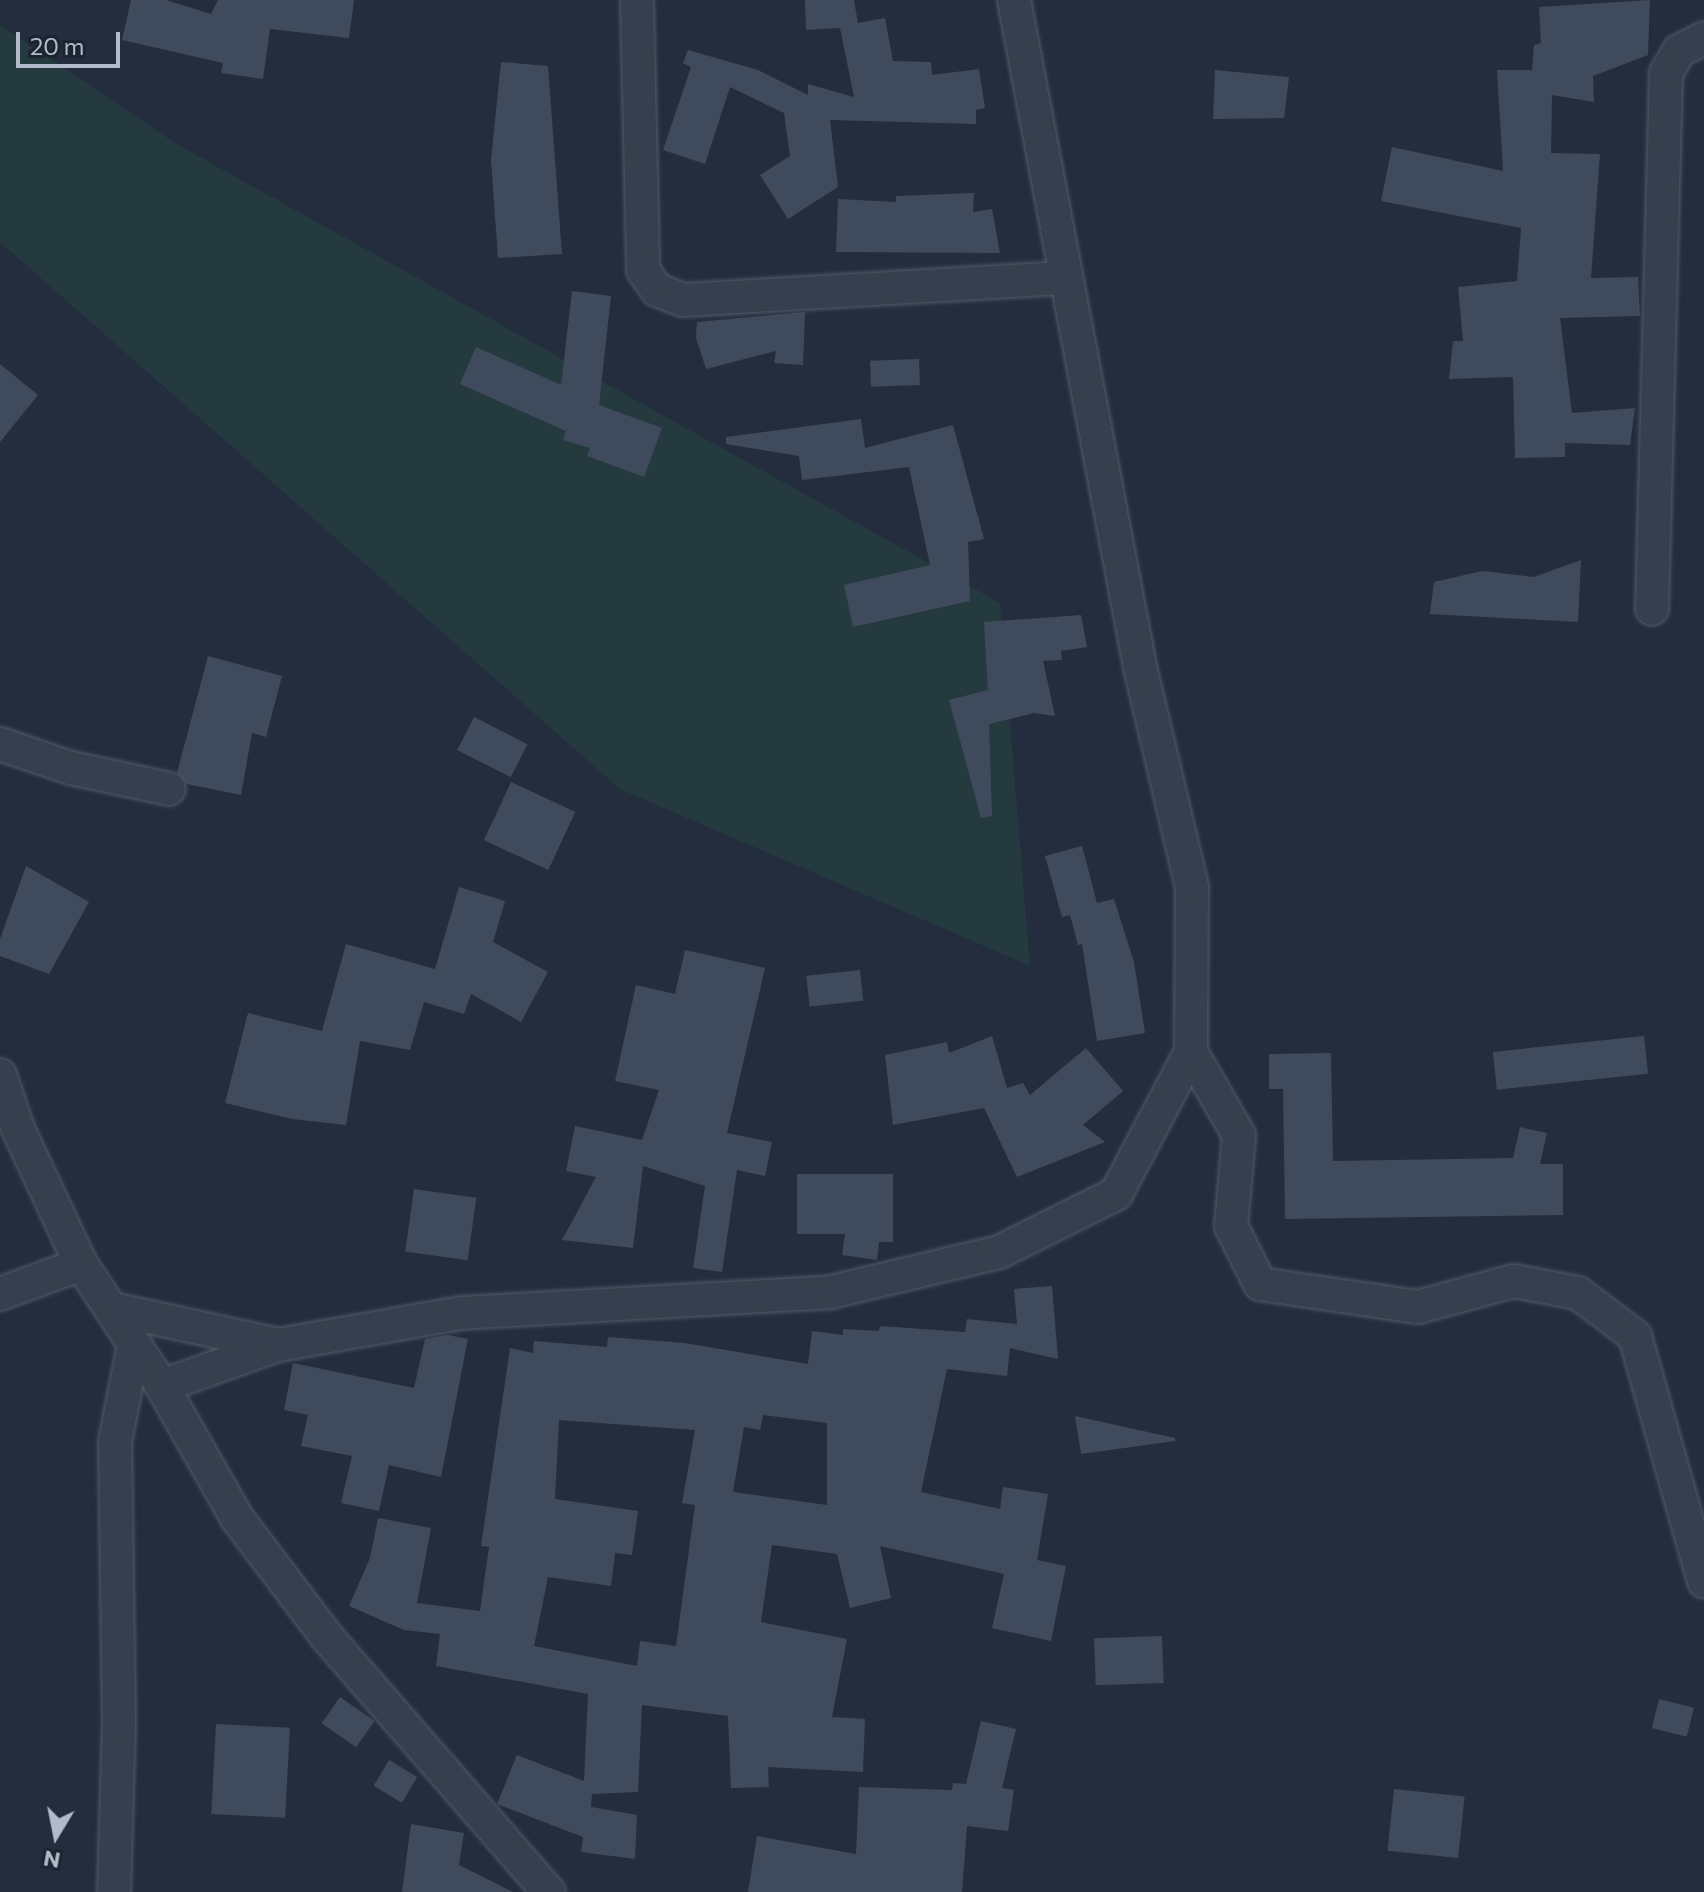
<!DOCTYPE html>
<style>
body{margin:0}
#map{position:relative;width:1704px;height:1892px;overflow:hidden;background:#232d3e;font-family:Commissioner,sans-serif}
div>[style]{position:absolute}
.green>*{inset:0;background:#253a3f}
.building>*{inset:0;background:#3f4b5d;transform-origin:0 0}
.roads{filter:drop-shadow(0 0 2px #525a68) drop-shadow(0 0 2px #525a68)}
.minor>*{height:32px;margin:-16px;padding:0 16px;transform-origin:16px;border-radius:16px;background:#373f4e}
span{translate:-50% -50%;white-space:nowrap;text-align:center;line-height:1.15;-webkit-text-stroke:7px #1c2432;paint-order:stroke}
.north{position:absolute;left:16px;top:1796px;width:80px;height:80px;-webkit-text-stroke:6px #1c2432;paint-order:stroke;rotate:190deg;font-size:22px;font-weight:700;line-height:32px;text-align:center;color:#b3bac9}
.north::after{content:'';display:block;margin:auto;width:28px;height:36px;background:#b3bac9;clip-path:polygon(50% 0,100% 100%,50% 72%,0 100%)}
.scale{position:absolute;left:16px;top:32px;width:104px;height:36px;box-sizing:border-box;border:4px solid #b3bac9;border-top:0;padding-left:10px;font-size:24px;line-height:28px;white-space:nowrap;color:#b3bac9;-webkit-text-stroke:6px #1c2432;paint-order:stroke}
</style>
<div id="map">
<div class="green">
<i style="clip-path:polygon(0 25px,175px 143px,1000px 603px,1030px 966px,620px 789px,0 242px)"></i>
</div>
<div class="building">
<i style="clip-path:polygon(131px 0,166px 0,211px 14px,218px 0,354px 0,349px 38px,270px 29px,263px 79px,221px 73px,223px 63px,122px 40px)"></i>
<i style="clip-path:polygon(805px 0,854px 0,858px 23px,885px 18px,893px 61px,931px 62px,932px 75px,979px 69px,985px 108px,976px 110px,976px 124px,830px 120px,838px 187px,788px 219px,760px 175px,790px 156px,784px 113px,730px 87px,705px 164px,663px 150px,691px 67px,683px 63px,688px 50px,758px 70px,808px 95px,808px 84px,854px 97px,840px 28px,806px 30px)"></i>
<i style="clip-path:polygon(1650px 0,1648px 55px,1593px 76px,1594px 102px,1552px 95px,1551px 153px,1600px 154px,1591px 278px,1638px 277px,1640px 316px,1560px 318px,1572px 413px,1635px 408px,1630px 445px,1565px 443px,1565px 457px,1515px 458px,1513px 377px,1449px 379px,1453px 341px,1463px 341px,1458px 287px,1517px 281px,1521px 228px,1381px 201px,1392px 147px,1503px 171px,1497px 70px,1532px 70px,1534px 45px,1541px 43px,1539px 7px)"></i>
<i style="clip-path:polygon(501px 62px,548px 66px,562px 254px,498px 258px,491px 160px)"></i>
<i style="clip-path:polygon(1215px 70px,1289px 77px,1284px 118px,1213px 119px)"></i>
<i style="clip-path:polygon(974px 193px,973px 212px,992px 209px,1000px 253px,836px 252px,838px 199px,896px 202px,896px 196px)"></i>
<i style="clip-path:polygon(572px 291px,611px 296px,599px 405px,662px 428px,644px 477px,587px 456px,590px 448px,563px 440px,566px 431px,460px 384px,476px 347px,561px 385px)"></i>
<i style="clip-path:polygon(805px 312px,803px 365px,774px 363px,776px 351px,706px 369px,696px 338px,697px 322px)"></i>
<i style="left:919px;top:359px;width:26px;height:49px;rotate:88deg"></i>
<i style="clip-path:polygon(0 364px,38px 395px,0 442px)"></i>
<i style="clip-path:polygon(861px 419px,865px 448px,953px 425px,984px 539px,968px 542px,970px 601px,853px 627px,844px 585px,930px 565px,909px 467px,802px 480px,799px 456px,726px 444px,726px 437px)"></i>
<i style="clip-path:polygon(1581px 560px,1578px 622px,1430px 614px,1434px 582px,1482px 571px,1534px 577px)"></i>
<i style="clip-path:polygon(1081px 615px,1087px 647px,1061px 651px,1062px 660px,1043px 661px,1055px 716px,1034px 713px,989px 724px,992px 816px,981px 818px,949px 700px,988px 690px,984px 622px)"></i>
<i style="clip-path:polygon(208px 656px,282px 676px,266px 737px,252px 733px,241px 795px,187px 784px,177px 773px)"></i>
<i style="left:474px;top:717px;width:60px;height:37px;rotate:27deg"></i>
<i style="left:511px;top:782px;width:71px;height:64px;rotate:25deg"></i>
<i style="clip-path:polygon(1082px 846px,1097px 903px,1114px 899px,1134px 962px,1145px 1033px,1097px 1041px,1082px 944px,1078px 945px,1070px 915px,1062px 917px,1045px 856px)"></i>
<i style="clip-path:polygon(26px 866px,89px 902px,49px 974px,0 956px,0 939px)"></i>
<i style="clip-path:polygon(459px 887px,505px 901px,493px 942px,548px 972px,521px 1022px,471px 994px,464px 1014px,424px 1002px,410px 1050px,360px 1041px,346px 1125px,292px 1119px,225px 1103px,248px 1013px,322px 1031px,346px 944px,435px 969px)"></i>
<i style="clip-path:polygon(685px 950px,765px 968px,727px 1133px,772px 1142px,765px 1176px,737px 1170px,722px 1272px,693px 1268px,705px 1186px,643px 1166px,633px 1248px,562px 1240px,596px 1177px,566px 1171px,575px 1126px,642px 1140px,659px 1090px,615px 1081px,636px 985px,675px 994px)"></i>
<i style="left:860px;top:970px;width:31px;height:54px;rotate:84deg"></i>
<i style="clip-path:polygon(992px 1036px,1007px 1088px,1023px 1083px,1030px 1095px,1086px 1048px,1123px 1091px,1083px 1125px,1105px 1142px,1017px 1177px,984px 1108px,893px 1125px,885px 1055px,947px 1042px,949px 1053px)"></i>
<i style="left:1644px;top:1036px;width:38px;height:152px;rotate:84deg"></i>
<i style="clip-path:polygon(1331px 1053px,1333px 1161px,1513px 1158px,1520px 1127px,1547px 1133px,1540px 1164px,1563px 1164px,1563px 1215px,1285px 1219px,1283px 1089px,1269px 1089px,1269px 1054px)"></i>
<i style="clip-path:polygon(797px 1174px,893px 1174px,893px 1242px,879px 1242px,877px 1260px,842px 1255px,845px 1234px,797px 1234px)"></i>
<i style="left:414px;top:1189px;width:63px;height:63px;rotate:8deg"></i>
<i style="clip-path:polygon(evenodd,1052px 1286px,1058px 1359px,1010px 1348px,1007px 1376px,947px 1369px,921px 1492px,1000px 1509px,1003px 1487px,1048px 1494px,1037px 1560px,1066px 1566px,1051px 1641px,992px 1628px,1004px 1574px,880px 1546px,891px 1598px,850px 1608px,837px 1554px,772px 1545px,761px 1622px,847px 1639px,832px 1717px,865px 1719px,863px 1772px,768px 1767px,769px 1787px,731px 1788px,728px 1716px,642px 1705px,638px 1792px,592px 1794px,591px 1807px,637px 1815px,635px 1859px,581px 1852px,583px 1837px,497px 1804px,517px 1755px,584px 1781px,588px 1694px,436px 1666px,440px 1634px,404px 1630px,349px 1606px,370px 1558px,378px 1518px,431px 1528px,417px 1603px,480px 1611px,489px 1547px,481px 1546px,510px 1348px,533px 1353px,534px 1341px,607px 1347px,608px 1337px,685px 1343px,808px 1364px,812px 1331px,843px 1335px,843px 1329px,879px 1331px,880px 1326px,965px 1332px,967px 1319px,1017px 1324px,1014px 1289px,1052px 1286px,763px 1415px,827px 1423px,827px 1505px,733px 1492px,744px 1427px,760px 1430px,763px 1415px,1052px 1286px,559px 1420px,695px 1430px,682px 1503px,695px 1505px,676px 1646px,640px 1641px,637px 1666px,534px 1646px,548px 1577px,611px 1586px,615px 1553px,632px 1555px,638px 1511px,555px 1499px,559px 1420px)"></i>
<i style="clip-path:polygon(448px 1335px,468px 1339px,441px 1477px,389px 1465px,379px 1511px,341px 1503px,352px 1456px,301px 1446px,308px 1415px,284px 1410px,293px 1363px,414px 1388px,425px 1339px)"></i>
<i style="clip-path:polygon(1075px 1416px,1175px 1438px,1175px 1441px,1081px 1454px)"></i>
<i style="left:1162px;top:1636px;width:47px;height:68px;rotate:88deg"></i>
<i style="left:340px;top:1697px;width:42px;height:32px;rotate:35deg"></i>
<i style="left:1659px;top:1699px;width:36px;height:30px;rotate:14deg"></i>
<i style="clip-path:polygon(981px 1721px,1016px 1729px,1002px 1788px,1014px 1790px,1008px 1831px,967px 1826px,962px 1892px,748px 1892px,757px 1836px,856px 1854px,859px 1787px,952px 1790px,953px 1783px,966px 1784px)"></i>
<i style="left:216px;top:1724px;width:74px;height:90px;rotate:3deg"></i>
<i style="left:389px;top:1760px;width:33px;height:30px;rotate:31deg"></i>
<i style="left:1394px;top:1789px;width:71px;height:62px;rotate:6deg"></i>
<i style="clip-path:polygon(411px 1824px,464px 1833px,459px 1865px,513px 1892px,402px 1892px)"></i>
</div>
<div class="roads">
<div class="minor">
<i style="left:637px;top:0;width:270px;rotate:88.7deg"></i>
<i style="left:643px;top:270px;width:24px;rotate:55deg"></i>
<i style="left:657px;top:290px;width:28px;rotate:21deg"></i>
<i style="left:683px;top:300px;width:382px;rotate:-3.3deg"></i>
<i style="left:1652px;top:609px;width:536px;rotate:-88.5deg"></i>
<i style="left:1666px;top:73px;width:26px;rotate:-59deg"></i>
<i style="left:1679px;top:51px;width:28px;rotate:-27deg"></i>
<i style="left:0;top:744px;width:75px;rotate:18.7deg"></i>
<i style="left:71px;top:768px;width:100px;rotate:12.1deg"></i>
<i style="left:1191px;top:1052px;width:96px;rotate:60deg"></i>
<i style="left:1239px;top:1135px;width:91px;rotate:95deg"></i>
<i style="left:1231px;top:1226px;width:65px;rotate:63.4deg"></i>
<i style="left:1260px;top:1284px;width:160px;rotate:8.3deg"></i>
<i style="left:1418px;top:1307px;width:99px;rotate:-15.2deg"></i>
<i style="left:1514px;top:1281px;width:65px;rotate:10.6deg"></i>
<i style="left:1578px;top:1293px;width:71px;rotate:37deg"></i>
<i style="left:1635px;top:1336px;width:255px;rotate:74.3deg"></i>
<i style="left:0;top:1075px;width:57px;rotate:71.6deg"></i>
<i style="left:18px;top:1129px;width:149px;rotate:65deg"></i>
<i style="left:81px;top:1264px;width:146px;rotate:56.4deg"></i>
<i style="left:162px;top:1386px;width:152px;rotate:60.4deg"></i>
<i style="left:237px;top:1518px;width:149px;rotate:52.9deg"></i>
<i style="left:327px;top:1637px;width:338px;rotate:49deg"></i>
<i style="left:0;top:1294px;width:86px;rotate:-20.3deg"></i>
<i style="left:112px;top:1309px;width:170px;rotate:12.2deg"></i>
<i style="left:162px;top:1386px;width:123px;rotate:-19.5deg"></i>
<i style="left:278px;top:1345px;width:186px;rotate:-9.9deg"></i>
<i style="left:461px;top:1313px;width:371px;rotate:-3.2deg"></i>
<i style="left:831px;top:1292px;width:173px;rotate:-13.4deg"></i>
<i style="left:999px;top:1252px;width:131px;rotate:-26.4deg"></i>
<i style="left:1116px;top:1194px;width:161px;rotate:-62.2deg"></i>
<i style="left:1191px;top:1052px;width:165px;rotate:-89.7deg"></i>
<i style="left:1192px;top:887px;width:221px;rotate:-103.3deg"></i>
<i style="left:1141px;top:672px;width:684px;rotate:-100.7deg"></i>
<i style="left:114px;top:1892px;width:169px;rotate:-88.3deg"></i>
<i style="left:119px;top:1723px;width:281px;rotate:-90.8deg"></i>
<i style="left:115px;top:1442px;width:100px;rotate:-79deg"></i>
</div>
</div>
<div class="north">N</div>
<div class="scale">20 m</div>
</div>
